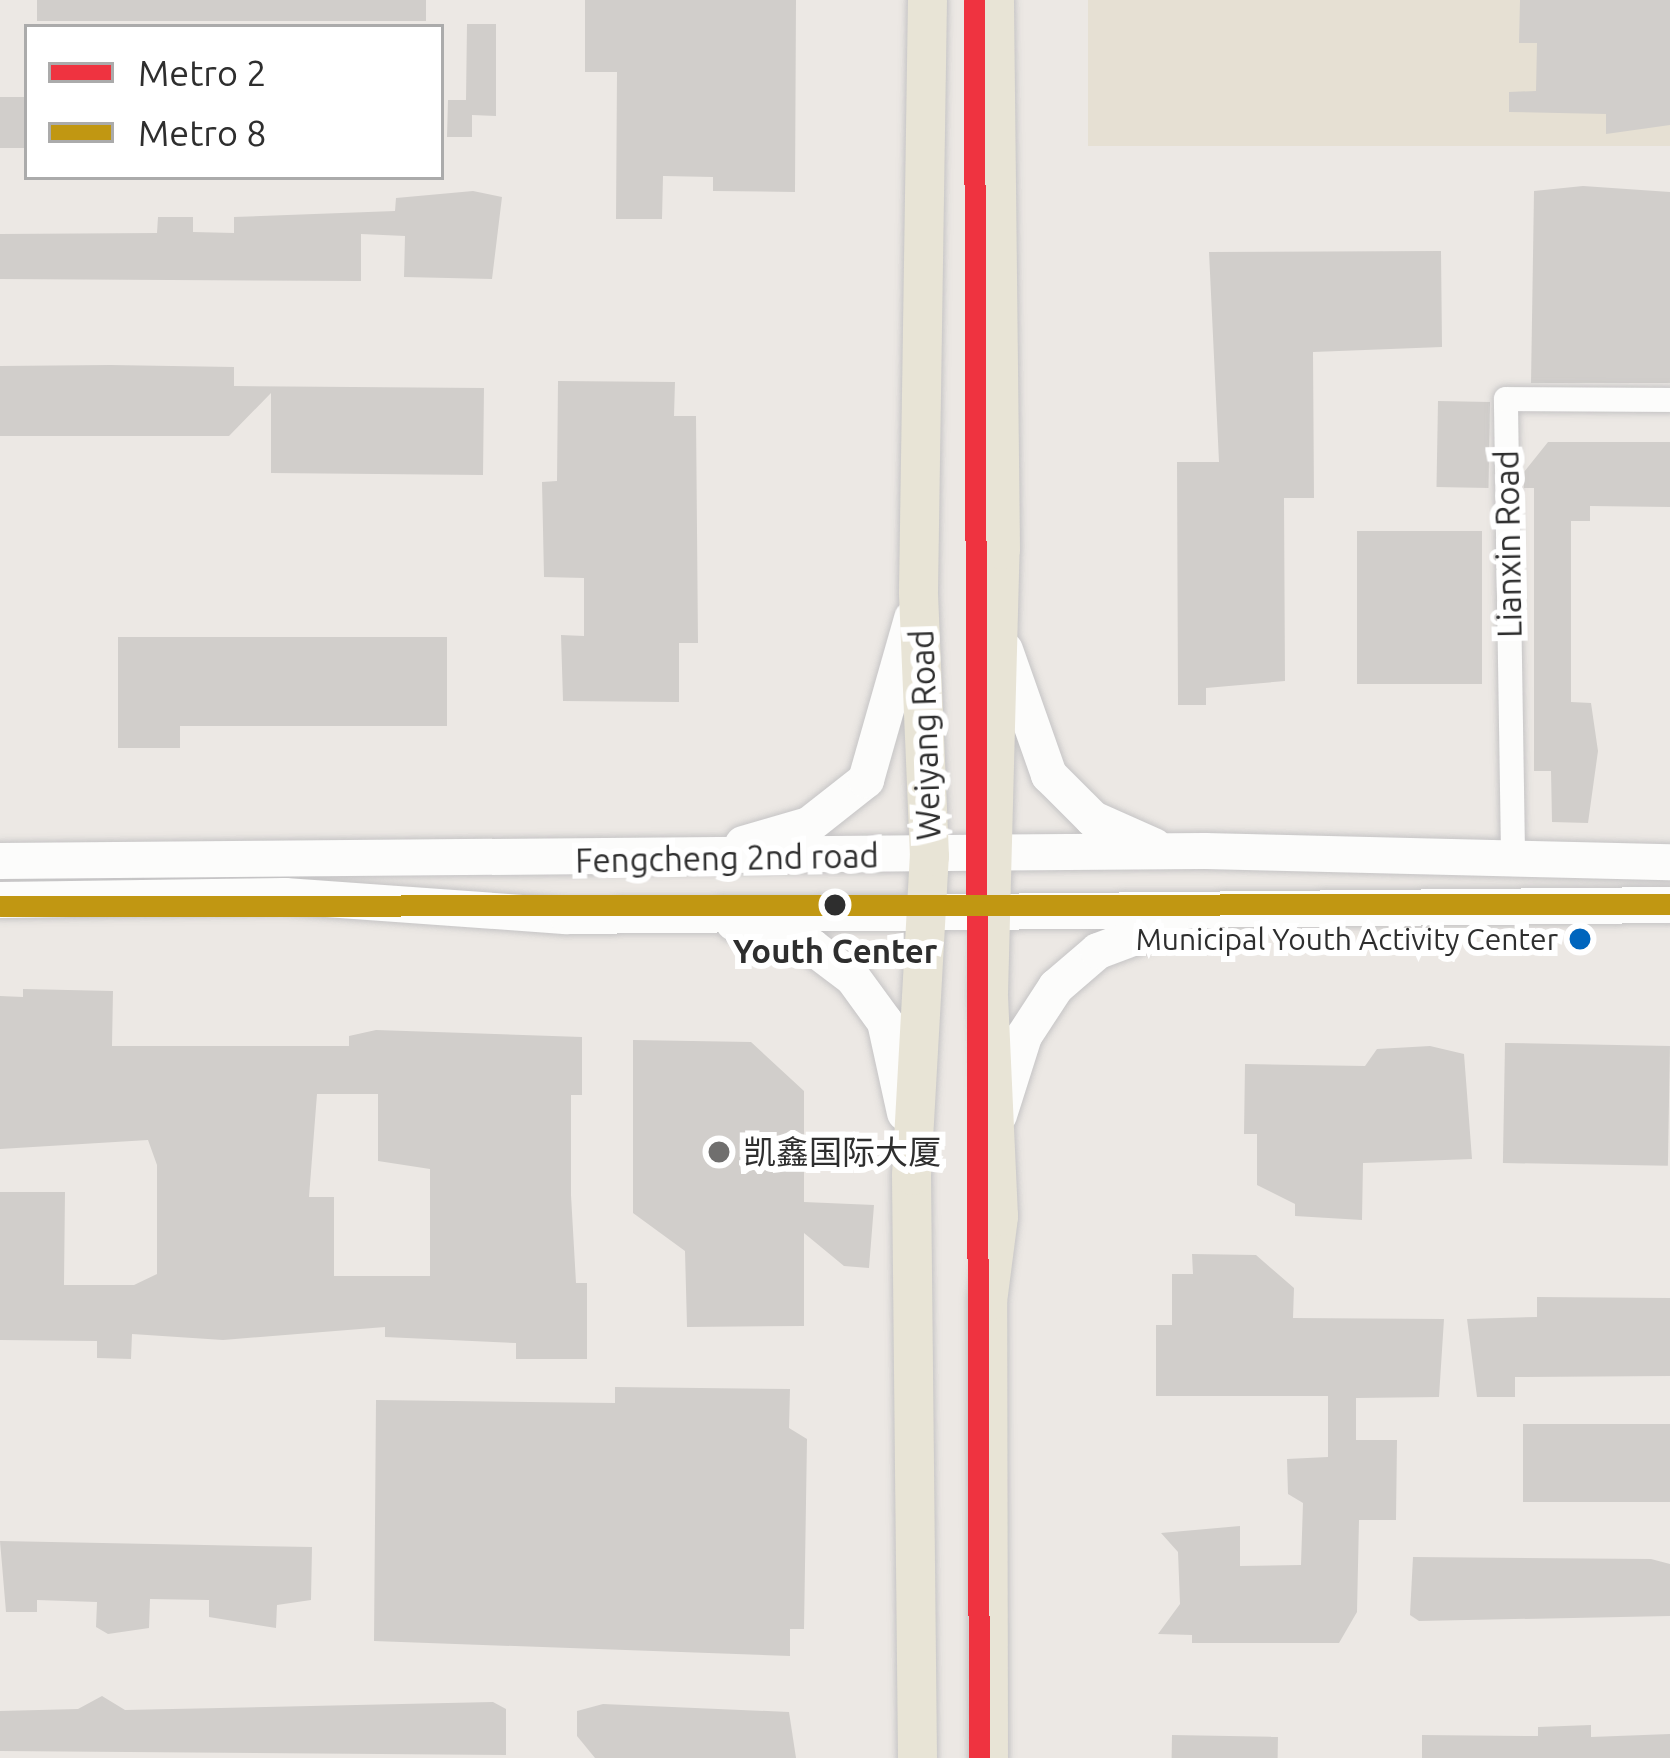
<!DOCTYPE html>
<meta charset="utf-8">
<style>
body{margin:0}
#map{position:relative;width:1670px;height:1758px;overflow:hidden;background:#ece8e4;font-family:Ubuntu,"Noto Sans SC",sans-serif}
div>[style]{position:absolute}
.education>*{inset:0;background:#e6e0d3;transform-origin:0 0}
.building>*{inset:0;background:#d1cecb;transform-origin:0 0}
.roads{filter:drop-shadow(0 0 3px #c5c4c5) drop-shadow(0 0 3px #c5c4c5)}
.minor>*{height:24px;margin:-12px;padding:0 12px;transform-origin:12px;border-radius:12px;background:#fcfcfb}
.secondary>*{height:36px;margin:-18px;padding:0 18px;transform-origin:18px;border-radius:18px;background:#fcfcfb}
.primary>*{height:39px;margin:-19.5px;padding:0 19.5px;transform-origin:19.5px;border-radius:19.5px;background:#e8e4d6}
.metro-1>*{height:21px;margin:-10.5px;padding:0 10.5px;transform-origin:10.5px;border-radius:10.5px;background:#ef3340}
.metro-2>*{height:21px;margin:-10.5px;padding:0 10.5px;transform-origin:10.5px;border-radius:10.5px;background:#c19712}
.dots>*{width:33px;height:33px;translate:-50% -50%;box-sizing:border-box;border:6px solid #fff;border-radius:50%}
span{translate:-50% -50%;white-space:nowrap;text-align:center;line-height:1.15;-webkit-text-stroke:12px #fff;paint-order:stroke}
.bus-label{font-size:30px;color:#2e2e2e}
.right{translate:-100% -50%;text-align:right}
.street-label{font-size:33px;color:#2e2e2e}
.stop-label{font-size:33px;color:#2e2e2e;font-weight:700}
.poi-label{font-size:33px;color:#2e2e2e}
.left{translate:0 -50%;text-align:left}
.legend{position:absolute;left:24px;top:24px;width:420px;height:156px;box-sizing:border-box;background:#fff;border:3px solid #ababab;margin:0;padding:15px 21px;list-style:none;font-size:36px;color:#2e2e2e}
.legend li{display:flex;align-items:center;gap:24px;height:60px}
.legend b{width:60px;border:3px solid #ababab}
</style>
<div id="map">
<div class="education">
<i style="left:1088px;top:0;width:582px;height:146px"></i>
</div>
<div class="building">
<i style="left:37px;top:0;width:389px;height:21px"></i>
<i style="clip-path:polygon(585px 0,796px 0,795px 192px,713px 191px,713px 177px,663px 176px,662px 219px,616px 219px,617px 72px,585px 72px)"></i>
<i style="clip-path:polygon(1520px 0,1670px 0,1670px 125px,1606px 134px,1606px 114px,1509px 112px,1509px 92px,1536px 91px,1537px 43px,1519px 43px)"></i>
<i style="clip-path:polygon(467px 24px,496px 24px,496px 116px,472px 115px,472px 137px,447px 137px,448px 100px,466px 100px)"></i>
<i style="left:0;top:97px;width:27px;height:51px"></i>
<i style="clip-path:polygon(1583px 186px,1670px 192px,1670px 383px,1531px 383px,1534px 191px)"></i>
<i style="clip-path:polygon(473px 191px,502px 197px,492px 279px,404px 277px,405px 236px,361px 234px,361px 281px,0 279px,0 234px,157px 233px,158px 217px,193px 217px,193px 232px,234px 233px,234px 217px,395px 211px,396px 198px)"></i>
<i style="clip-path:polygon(1441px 251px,1442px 347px,1313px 352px,1314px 498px,1284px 498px,1285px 681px,1206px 688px,1206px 705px,1178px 705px,1177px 462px,1219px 462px,1209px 252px)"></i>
<i style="clip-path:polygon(110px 365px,234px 367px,234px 386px,484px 388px,483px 475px,271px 473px,271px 393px,229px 436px,0 436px,0 366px)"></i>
<i style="clip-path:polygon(558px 381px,675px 382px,674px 416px,696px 416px,698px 643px,679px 643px,679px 702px,563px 701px,561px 635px,584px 636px,584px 578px,544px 577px,542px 482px,557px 481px)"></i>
<i style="left:1438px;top:401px;width:52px;height:86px;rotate:1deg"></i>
<i style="clip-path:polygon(1548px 442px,1670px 442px,1670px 507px,1590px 506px,1590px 521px,1571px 521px,1571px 702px,1591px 703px,1598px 751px,1588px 823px,1552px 822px,1551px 771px,1534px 771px,1534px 488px,1524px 488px,1524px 472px)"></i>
<i style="left:1357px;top:531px;width:125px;height:153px"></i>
<i style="clip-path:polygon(118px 637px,447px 637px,447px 726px,180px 726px,180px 748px,118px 748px)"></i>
<i style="clip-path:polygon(evenodd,23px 989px,113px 991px,112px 1046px,349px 1046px,349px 1036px,376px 1030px,582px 1037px,582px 1095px,571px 1095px,571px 1195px,576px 1283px,587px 1283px,587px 1359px,516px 1359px,516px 1343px,385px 1337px,385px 1327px,223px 1340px,132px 1334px,131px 1359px,97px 1358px,97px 1341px,0 1340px,0 1192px,65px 1192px,64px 1285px,134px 1285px,157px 1274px,157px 1165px,148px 1140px,0 1149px,0 996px,23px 997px,23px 989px,317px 1094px,378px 1094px,378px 1161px,430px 1169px,430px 1276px,334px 1276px,334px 1197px,309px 1197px,317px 1094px)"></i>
<i style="clip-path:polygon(633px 1040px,751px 1042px,804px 1091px,804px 1202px,874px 1205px,869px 1268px,844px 1266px,804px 1233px,804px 1326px,687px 1327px,685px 1251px,633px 1213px)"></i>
<i style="left:1505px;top:1043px;width:165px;height:120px;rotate:1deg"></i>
<i style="clip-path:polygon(1430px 1046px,1464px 1054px,1472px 1159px,1363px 1163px,1362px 1220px,1295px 1216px,1295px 1204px,1257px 1185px,1257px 1134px,1244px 1134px,1245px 1064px,1365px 1066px,1377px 1049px)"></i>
<i style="clip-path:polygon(1192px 1254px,1256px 1255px,1294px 1288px,1293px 1318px,1444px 1319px,1439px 1397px,1356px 1398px,1356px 1440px,1397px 1440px,1396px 1520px,1359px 1520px,1357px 1612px,1339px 1643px,1192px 1643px,1192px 1635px,1158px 1634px,1180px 1604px,1178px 1552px,1161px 1533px,1240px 1526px,1240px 1566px,1301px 1565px,1303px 1503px,1288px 1494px,1287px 1459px,1328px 1457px,1328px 1396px,1156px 1396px,1156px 1325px,1172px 1325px,1172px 1274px,1193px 1274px)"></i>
<i style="clip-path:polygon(1537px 1297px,1670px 1298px,1670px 1376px,1515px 1377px,1515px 1397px,1477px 1397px,1467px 1319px,1537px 1317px)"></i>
<i style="clip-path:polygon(615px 1387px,790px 1389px,789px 1428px,807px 1439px,804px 1629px,790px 1629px,790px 1656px,374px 1641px,376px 1400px,615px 1403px)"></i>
<i style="left:1670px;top:1424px;width:78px;height:147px;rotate:90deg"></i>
<i style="clip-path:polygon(0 1541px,312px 1547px,311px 1600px,277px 1605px,276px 1628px,209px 1617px,209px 1600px,150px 1599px,149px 1628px,108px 1634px,96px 1627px,97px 1602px,37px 1600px,37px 1612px,6px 1612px)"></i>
<i style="clip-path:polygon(1413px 1557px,1651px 1559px,1670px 1564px,1670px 1616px,1419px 1621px,1410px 1615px)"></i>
<i style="clip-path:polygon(102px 1696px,125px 1710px,493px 1702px,506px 1709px,506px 1755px,0 1751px,0 1711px,78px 1709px)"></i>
<i style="clip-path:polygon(603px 1704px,789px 1712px,796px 1758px,595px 1758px,577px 1736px,577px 1711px)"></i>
<i style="clip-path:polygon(1591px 1725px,1591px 1737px,1670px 1734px,1670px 1758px,1422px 1758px,1422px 1735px,1538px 1736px,1538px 1727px)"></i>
<i style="left:1172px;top:1735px;width:106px;height:23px;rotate:1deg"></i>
</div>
<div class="roads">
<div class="minor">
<i style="left:1513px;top:852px;width:453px;rotate:-90.9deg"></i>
<i style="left:1506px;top:399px;width:164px;rotate:0.3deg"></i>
</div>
<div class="secondary">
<i style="left:1005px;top:650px;width:133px;rotate:70.6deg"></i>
<i style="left:1049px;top:775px;width:62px;rotate:45deg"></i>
<i style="left:1093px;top:819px;width:67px;rotate:23.9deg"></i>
<i style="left:743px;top:844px;width:69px;rotate:-16.1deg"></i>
<i style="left:809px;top:825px;width:73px;rotate:-38.3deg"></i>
<i style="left:866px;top:780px;width:168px;rotate:-74.1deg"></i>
<i style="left:0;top:861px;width:1205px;rotate:-0.48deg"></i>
<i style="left:1205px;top:851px;width:465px;rotate:1.4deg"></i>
<i style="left:0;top:900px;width:285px;rotate:-0.8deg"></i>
<i style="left:285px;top:896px;width:283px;rotate:4.1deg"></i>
<i style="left:567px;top:916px;width:1103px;rotate:-0.57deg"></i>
<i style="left:734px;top:923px;width:82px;rotate:17.1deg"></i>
<i style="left:812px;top:947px;width:51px;rotate:37.1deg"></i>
<i style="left:853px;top:978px;width:54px;rotate:54deg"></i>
<i style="left:885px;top:1022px;width:93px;rotate:77.6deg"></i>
<i style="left:999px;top:1115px;width:83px;rotate:-72.4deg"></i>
<i style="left:1024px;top:1036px;width:59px;rotate:-56.9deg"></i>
<i style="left:1056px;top:987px;width:55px;rotate:-40.6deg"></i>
<i style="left:1098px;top:951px;width:77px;rotate:-20.6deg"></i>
</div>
<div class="primary">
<i style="left:917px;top:1758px;width:583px;rotate:-90.59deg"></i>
<i style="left:911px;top:1175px;width:320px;rotate:-86.8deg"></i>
<i style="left:929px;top:856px;width:265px;rotate:-92.4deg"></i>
<i style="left:918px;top:591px;width:591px;rotate:-89.13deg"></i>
<i style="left:988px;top:1758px;width:457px;rotate:-90.1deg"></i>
<i style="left:987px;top:1301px;width:86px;rotate:-82.6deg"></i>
<i style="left:998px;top:1216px;width:223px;rotate:-92.6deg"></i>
<i style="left:988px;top:993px;width:444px;rotate:-88.5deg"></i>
<i style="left:1000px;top:549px;width:549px;rotate:-90.63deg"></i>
</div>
</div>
<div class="metro-1">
<i style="left:974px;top:0;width:1758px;rotate:89.84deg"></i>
</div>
<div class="metro-2">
<i style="left:0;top:906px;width:1670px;rotate:-0.07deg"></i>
</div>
<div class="dots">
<i style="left:835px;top:905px;background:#2e2e2e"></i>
<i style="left:1580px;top:939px;background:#0065bd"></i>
<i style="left:719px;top:1152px;background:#706f6e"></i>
</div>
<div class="bus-label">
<span class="right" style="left:1558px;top:939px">Municipal Youth Activity Center</span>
</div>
<div class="street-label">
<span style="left:1508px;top:544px;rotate:-91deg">Lianxin Road</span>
<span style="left:925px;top:735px;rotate:-92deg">Weiyang Road</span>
<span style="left:727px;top:858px;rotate:-1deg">Fengcheng 2nd road</span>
</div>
<div class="stop-label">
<span style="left:835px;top:951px">Youth Center</span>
</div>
<div class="poi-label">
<span class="left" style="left:743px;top:1152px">凯鑫国际大厦</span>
</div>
<ul class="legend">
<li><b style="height:15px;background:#ef3340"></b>Metro 2</li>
<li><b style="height:15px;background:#c19712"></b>Metro 8</li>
</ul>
</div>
